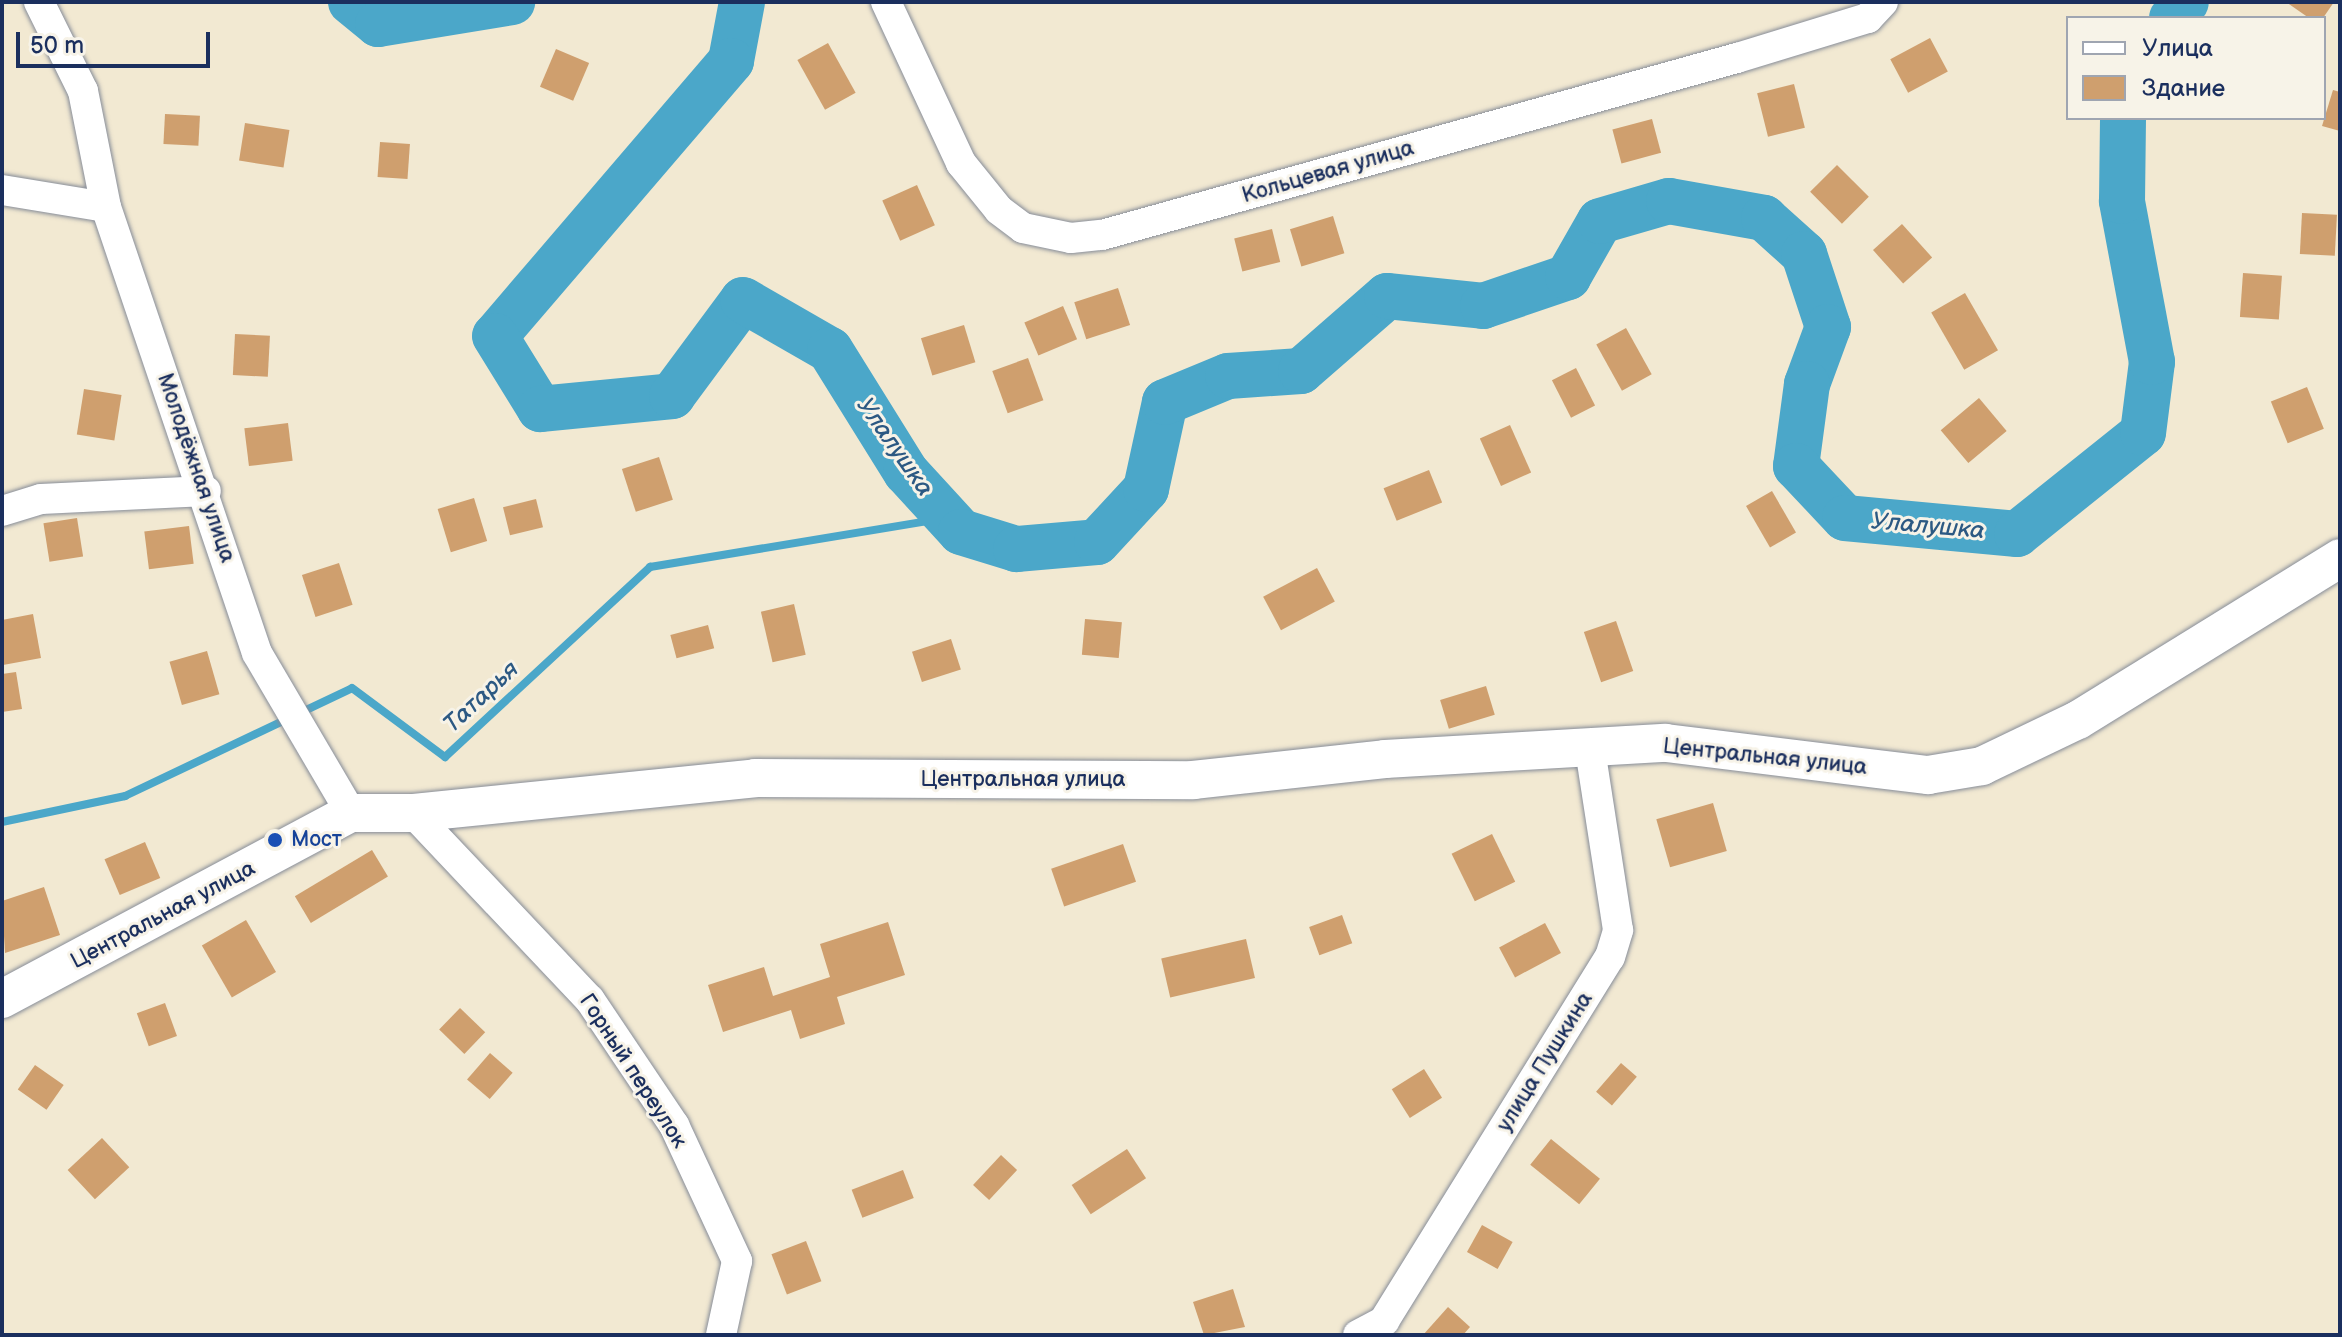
<!DOCTYPE html>
<meta charset="utf-8">
<style>
body{margin:0}
#map{position:relative;width:2342px;height:1337px;overflow:hidden;background:#f2e9d2;font-family:"Balsamiq Sans",sans-serif}
div>[style]{position:absolute}
.stream>*{height:8px;margin:-4px;padding:0 4px;transform-origin:4px;border-radius:4px;background:#4ba7c9}
.river>*{height:46px;margin:-23px;padding:0 23px;transform-origin:23px;border-radius:23px;background:#4ba7c9}
.building>*{inset:0;background:#cf9f6e;transform-origin:0 0}
.roads{filter:drop-shadow(0 0 2px #868c98) drop-shadow(0 0 2px #868c98)}
.minor>*{height:30px;margin:-15px;padding:0 15px;transform-origin:15px;border-radius:15px;background:#fff}
.tertiary>*{height:38px;margin:-19px;padding:0 19px;transform-origin:19px;border-radius:19px;background:#fff}
.dots>*{width:22px;height:22px;translate:-50% -50%;box-sizing:border-box;border:4px solid #f7f3e8;border-radius:50%}
span{translate:-50% -50%;white-space:nowrap;text-align:center;line-height:1.15;-webkit-text-stroke:6px #f7f3e8;paint-order:stroke}
.street-label{font-size:22px;color:#1b2f5e}
.transit-label{font-size:22px;color:#164399}
.left{translate:0 -50%;text-align:left}
.water-label{font-size:24px;color:#2c5983;font-style:italic}
.frame{position:absolute;inset:0;border:4px solid #1b2f5e;pointer-events:none}
.legend{position:absolute;left:2066px;top:16px;width:260px;height:104px;box-sizing:border-box;background:#f7f3e8;border:2px solid #9fa5b1;margin:0;padding:10px 14px;list-style:none;font-size:24px;color:#1b2f5e}
.legend li{display:flex;align-items:center;gap:16px;height:40px}
.legend b{width:40px;border:2px solid #9fa5b1}
.scale{position:absolute;left:16px;top:32px;width:194px;height:36px;box-sizing:border-box;border:4px solid #1b2f5e;border-top:0;padding-left:10px;font-size:24px;line-height:28px;white-space:nowrap;color:#1b2f5e;-webkit-text-stroke:6px #f7f3e8;paint-order:stroke}
</style>
<div id="map">
<div class="stream">
<i style="left:2px;top:822px;width:126px;rotate:-11.9deg"></i>
<i style="left:125px;top:796px;width:251px;rotate:-25.4deg"></i>
<i style="left:352px;top:688px;width:116px;rotate:36.6deg"></i>
<i style="left:445px;top:757px;width:280px;rotate:-42.8deg"></i>
<i style="left:650px;top:567px;width:301px;rotate:-9.4deg"></i>
</div>
<div class="river">
<i style="left:351px;top:2px;width:35px;rotate:39deg"></i>
<i style="left:378px;top:24px;width:136px;rotate:-9.3deg"></i>
<i style="left:742px;top:2px;width:60px;rotate:100.6deg"></i>
<i style="left:731px;top:61px;width:362px;rotate:130.6deg"></i>
<i style="left:495px;top:336px;width:86px;rotate:58.3deg"></i>
<i style="left:540px;top:409px;width:133px;rotate:-5.6deg"></i>
<i style="left:672px;top:396px;width:119px;rotate:-53.5deg"></i>
<i style="left:743px;top:300px;width:100px;rotate:29.9deg"></i>
<i style="left:830px;top:350px;width:144px;rotate:58.1deg"></i>
<i style="left:906px;top:472px;width:81px;rotate:47.5deg"></i>
<i style="left:961px;top:532px;width:58px;rotate:17.2deg"></i>
<i style="left:1016px;top:549px;width:81px;rotate:-4.9deg"></i>
<i style="left:1097px;top:542px;width:72px;rotate:-47.2deg"></i>
<i style="left:1146px;top:489px;width:89px;rotate:-77.7deg"></i>
<i style="left:1165px;top:402px;width:68px;rotate:-22.4deg"></i>
<i style="left:1228px;top:376px;width:73px;rotate:-3.9deg"></i>
<i style="left:1301px;top:371px;width:114px;rotate:-41.1deg"></i>
<i style="left:1387px;top:296px;width:97px;rotate:5.9deg"></i>
<i style="left:1483px;top:306px;width:90px;rotate:-18.8deg"></i>
<i style="left:1568px;top:277px;width:64px;rotate:-60.3deg"></i>
<i style="left:1600px;top:221px;width:72px;rotate:-16.2deg"></i>
<i style="left:1669px;top:201px;width:97px;rotate:10.1deg"></i>
<i style="left:1764px;top:218px;width:54px;rotate:42deg"></i>
<i style="left:1804px;top:254px;width:77px;rotate:71.8deg"></i>
<i style="left:1828px;top:327px;width:61px;rotate:110.2deg"></i>
<i style="left:1807px;top:384px;width:83px;rotate:97.6deg"></i>
<i style="left:1796px;top:466px;width:71px;rotate:46.7deg"></i>
<i style="left:1845px;top:518px;width:173px;rotate:5.3deg"></i>
<i style="left:2017px;top:534px;width:161px;rotate:-38.7deg"></i>
<i style="left:2143px;top:433px;width:72px;rotate:-82.8deg"></i>
<i style="left:2152px;top:362px;width:164px;rotate:-100.6deg"></i>
<i style="left:2122px;top:201px;width:83px;rotate:-89.3deg"></i>
<i style="left:2172px;top:18px;width:21px;rotate:-49deg"></i>
</div>
<div class="building">
<i style="clip-path:polygon(2286px 2px,2334px 2px,2323px 18px,2309px 18px)"></i>
<i style="left:1930px;top:38px;width:38px;height:45px;rotate:62deg"></i>
<i style="left:828px;top:43px;width:57px;height:35px;rotate:61deg"></i>
<i style="left:556px;top:49px;width:36px;height:41px;rotate:23deg"></i>
<i style="left:1794px;top:84px;width:45px;height:38px;rotate:76deg"></i>
<i style="clip-path:polygon(2333px 90px,2340px 92px,2340px 131px,2322px 126px)"></i>
<i style="left:165px;top:114px;width:35px;height:30px;rotate:3deg"></i>
<i style="left:1652px;top:119px;width:35px;height:41px;rotate:75deg"></i>
<i style="left:245px;top:123px;width:45px;height:38px;rotate:9deg"></i>
<i style="left:380px;top:142px;width:30px;height:35px;rotate:4deg"></i>
<i style="left:1837px;top:165px;width:45px;height:38px;rotate:45deg"></i>
<i style="left:917px;top:185px;width:44px;height:38px;rotate:66deg"></i>
<i style="left:2302px;top:213px;width:35px;height:41px;rotate:3deg"></i>
<i style="left:1333px;top:216px;width:39px;height:45px;rotate:73deg"></i>
<i style="left:1902px;top:224px;width:45px;height:39px;rotate:48deg"></i>
<i style="left:1272px;top:229px;width:34px;height:39px;rotate:76deg"></i>
<i style="left:2243px;top:273px;width:39px;height:44px;rotate:4deg"></i>
<i style="left:1118px;top:288px;width:39px;height:46px;rotate:72deg"></i>
<i style="left:1965px;top:293px;width:66px;height:39px;rotate:60deg"></i>
<i style="left:1063px;top:306px;width:36px;height:42px;rotate:67deg"></i>
<i style="left:964px;top:325px;width:39px;height:45px;rotate:73deg"></i>
<i style="left:1626px;top:328px;width:53px;height:34px;rotate:61deg"></i>
<i style="left:235px;top:334px;width:35px;height:41px;rotate:3deg"></i>
<i style="left:1028px;top:358px;width:45px;height:38px;rotate:70deg"></i>
<i style="left:1576px;top:368px;width:42px;height:27px;rotate:63deg"></i>
<i style="left:2307px;top:387px;width:45px;height:39px;rotate:68deg"></i>
<i style="left:84px;top:389px;width:38px;height:46px;rotate:9deg"></i>
<i style="left:1979px;top:398px;width:43px;height:50px;rotate:50deg"></i>
<i style="left:288px;top:423px;width:38px;height:44px;rotate:83deg"></i>
<i style="left:1510px;top:425px;width:52px;height:33px;rotate:66deg"></i>
<i style="left:659px;top:457px;width:45px;height:39px;rotate:72deg"></i>
<i style="left:1429px;top:470px;width:35px;height:49px;rotate:68deg"></i>
<i style="left:1772px;top:491px;width:48px;height:30px;rotate:60deg"></i>
<i style="left:474px;top:498px;width:45px;height:38px;rotate:73deg"></i>
<i style="left:536px;top:499px;width:29px;height:34px;rotate:76deg"></i>
<i style="left:77px;top:518px;width:39px;height:34px;rotate:81deg"></i>
<i style="left:189px;top:526px;width:38px;height:45px;rotate:83deg"></i>
<i style="left:339px;top:563px;width:44px;height:39px;rotate:72deg"></i>
<i style="left:1317px;top:568px;width:38px;height:61px;rotate:62deg"></i>
<i style="left:794px;top:604px;width:52px;height:34px;rotate:77deg"></i>
<i style="clip-path:polygon(33px 614px,41px 658px,3px 665px,2px 620px)"></i>
<i style="left:1085px;top:619px;width:37px;height:36px;rotate:5deg"></i>
<i style="left:1616px;top:621px;width:53px;height:34px;rotate:71deg"></i>
<i style="left:708px;top:625px;width:24px;height:39px;rotate:75deg"></i>
<i style="left:951px;top:639px;width:32px;height:41px;rotate:72deg"></i>
<i style="left:207px;top:651px;width:45px;height:39px;rotate:74deg"></i>
<i style="clip-path:polygon(16px 672px,22px 709px,2px 712px,2px 674px)"></i>
<i style="left:1486px;top:686px;width:30px;height:48px;rotate:73deg"></i>
<i style="left:1713px;top:803px;width:50px;height:59px;rotate:74deg"></i>
<i style="left:1492px;top:834px;width:53px;height:45px;rotate:64deg"></i>
<i style="left:145px;top:842px;width:39px;height:44px;rotate:67deg"></i>
<i style="left:1123px;top:844px;width:40px;height:76px;rotate:71deg"></i>
<i style="left:372px;top:850px;width:31px;height:90px;rotate:59deg"></i>
<i style="clip-path:polygon(44px 887px,60px 935px,5px 953px,2px 901px)"></i>
<i style="left:1342px;top:915px;width:30px;height:35px;rotate:70deg"></i>
<i style="left:246px;top:920px;width:60px;height:51px;rotate:60deg"></i>
<i style="clip-path:polygon(888px 922px,905px 975px,837px 997px,845px 1024px,800px 1039px,791px 1010px,723px 1032px,708px 985px,764px 967px,773px 996px,830px 977px,820px 944px)"></i>
<i style="left:1545px;top:923px;width:34px;height:52px;rotate:62deg"></i>
<i style="left:1246px;top:939px;width:40px;height:87px;rotate:77deg"></i>
<i style="left:165px;top:1003px;width:35px;height:30px;rotate:70deg"></i>
<i style="left:460px;top:1008px;width:35px;height:30px;rotate:44deg"></i>
<i style="left:490px;top:1053px;width:30px;height:35px;rotate:41deg"></i>
<i style="left:1621px;top:1063px;width:21px;height:38px;rotate:41deg"></i>
<i style="left:35px;top:1065px;width:35px;height:30px;rotate:35deg"></i>
<i style="left:1424px;top:1069px;width:34px;height:38px;rotate:58deg"></i>
<i style="left:102px;top:1138px;width:40px;height:47px;rotate:47deg"></i>
<i style="left:1551px;top:1139px;width:63px;height:33px;rotate:39deg"></i>
<i style="left:1127px;top:1149px;width:35px;height:66px;rotate:57deg"></i>
<i style="left:1001px;top:1155px;width:22px;height:41px;rotate:43deg"></i>
<i style="left:903px;top:1170px;width:30px;height:55px;rotate:69deg"></i>
<i style="left:1482px;top:1225px;width:35px;height:31px;rotate:29deg"></i>
<i style="left:806px;top:1241px;width:43px;height:37px;rotate:69deg"></i>
<i style="clip-path:polygon(1233px 1289px,1245px 1327px,1204px 1335px,1193px 1302px)"></i>
<i style="clip-path:polygon(1448px 1307px,1470px 1327px,1463px 1335px,1423px 1335px)"></i>
</div>
<div class="roads">
<div class="minor">
<i style="left:39px;top:2px;width:99px;rotate:63.7deg"></i>
<i style="left:83px;top:91px;width:118px;rotate:78.8deg"></i>
<i style="left:886px;top:2px;width:178px;rotate:65deg"></i>
<i style="left:961px;top:163px;width:60px;rotate:51deg"></i>
<i style="left:999px;top:210px;width:30px;rotate:37deg"></i>
<i style="left:1023px;top:228px;width:49px;rotate:11.8deg"></i>
<i style="left:1071px;top:238px;width:31px;rotate:-6deg"></i>
<i style="left:1102px;top:235px;width:659px;rotate:-15.58deg"></i>
<i style="left:1737px;top:58px;width:137px;rotate:-17deg"></i>
<i style="left:1868px;top:18px;width:22px;rotate:-47deg"></i>
<i style="left:2px;top:190px;width:105px;rotate:9.3deg"></i>
<i style="left:106px;top:207px;width:471px;rotate:71.3deg"></i>
<i style="left:257px;top:653px;width:186px;rotate:59.6deg"></i>
<i style="left:2px;top:511px;width:41px;rotate:-17.1deg"></i>
<i style="left:41px;top:499px;width:165px;rotate:-2.8deg"></i>
<i style="left:413px;top:813px;width:257px;rotate:46.6deg"></i>
<i style="left:590px;top:1000px;width:151px;rotate:56.1deg"></i>
<i style="left:674px;top:1125px;width:150px;rotate:65.1deg"></i>
<i style="left:737px;top:1261px;width:76px;rotate:102.2deg"></i>
<i style="left:1358px;top:1335px;width:30px;rotate:-28deg"></i>
<i style="left:1384px;top:1321px;width:428px;rotate:-58.2deg"></i>
<i style="left:1610px;top:957px;width:28px;rotate:-73deg"></i>
<i style="left:1618px;top:930px;width:183px;rotate:-98.8deg"></i>
</div>
<div class="tertiary">
<i style="left:2px;top:999px;width:395px;rotate:-28.1deg"></i>
<i style="left:351px;top:813px;width:62px"></i>
<i style="left:413px;top:813px;width:344px;rotate:-5.8deg"></i>
<i style="left:755px;top:778px;width:438px;rotate:0.3deg"></i>
<i style="left:1193px;top:780px;width:193px;rotate:-6.2deg"></i>
<i style="left:1385px;top:759px;width:281px;rotate:-3.3deg"></i>
<i style="left:1666px;top:743px;width:264px;rotate:7deg"></i>
<i style="left:1928px;top:775px;width:55px;rotate:-9.5deg"></i>
<i style="left:1982px;top:766px;width:106px;rotate:-25.6deg"></i>
<i style="left:2078px;top:720px;width:308px;rotate:-31.7deg"></i>
</div>
</div>
<div class="dots">
<i style="left:275px;top:840px;background:#1a4fb4"></i>
</div>
<div class="street-label">
<span style="left:1328px;top:172px;rotate:-16deg">Кольцевая улица</span>
<span style="left:196px;top:468px;rotate:71deg">Молодёжная улица</span>
<span style="left:1765px;top:757px;rotate:6deg">Центральная улица</span>
<span style="left:1023px;top:780px">Центральная улица</span>
<span style="left:163px;top:915px;rotate:-28deg">Центральная улица</span>
<span style="left:1545px;top:1062px;rotate:-58deg">улица Пушкина</span>
<span style="left:633px;top:1071px;rotate:57deg">Горный переулок</span>
</div>
<div class="transit-label">
<span class="left" style="left:291px;top:840px">Мост</span>
</div>
<div class="water-label">
<span style="left:895px;top:447px;rotate:55deg">Улалушка</span>
<span style="left:1928px;top:526px;rotate:5deg">Улалушка</span>
<span style="left:481px;top:697px;rotate:-43deg">Татарья</span>
</div>
<div class="frame"></div>
<ul class="legend">
<li><b style="height:10px;background:#fff"></b>Улица</li>
<li><b style="height:22px;background:#cf9f6e"></b>Здание</li>
</ul>
<div class="scale">50 m</div>
</div>
